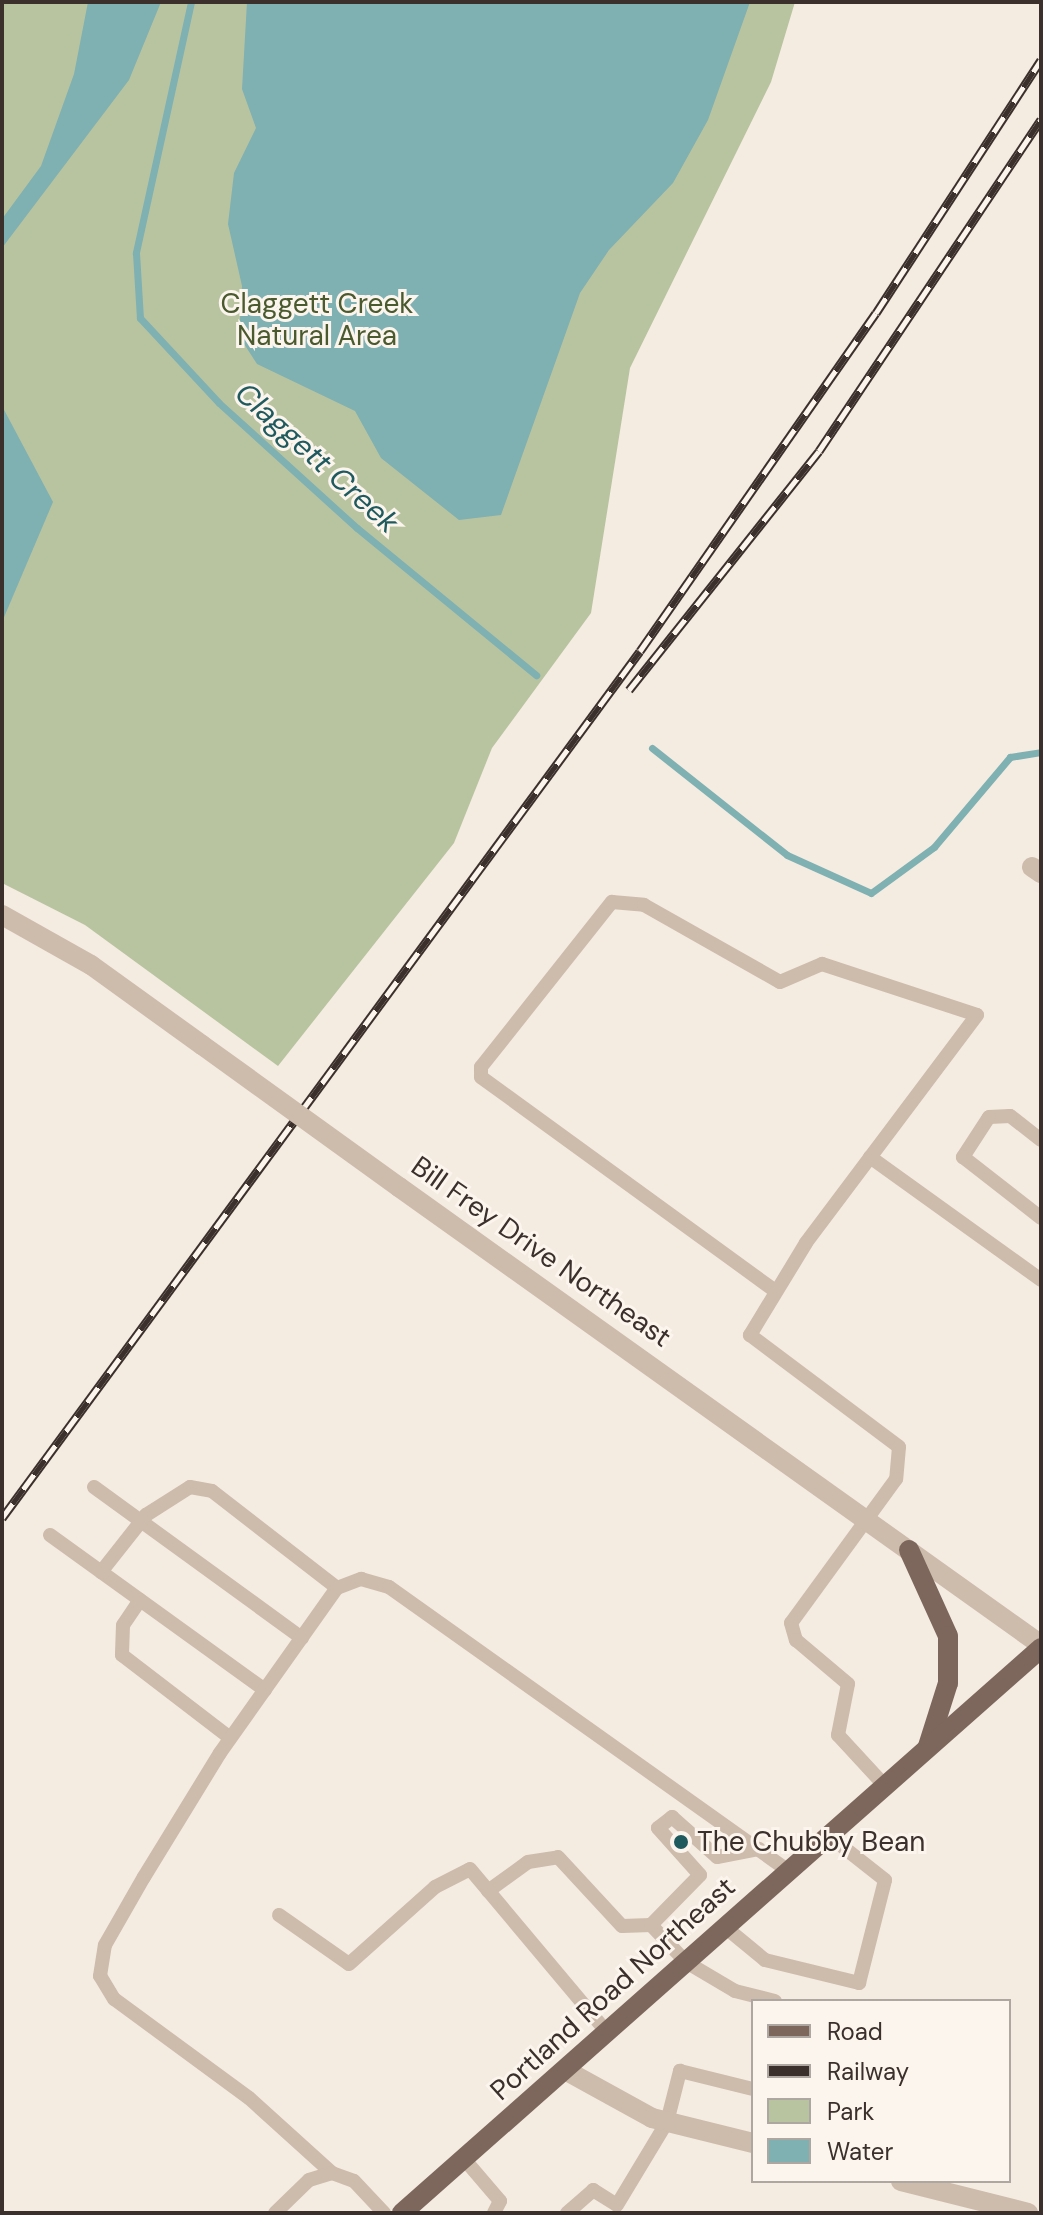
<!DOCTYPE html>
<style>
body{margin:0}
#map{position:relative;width:1043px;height:2215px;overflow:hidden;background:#f4ebe1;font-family:"DM Sans",sans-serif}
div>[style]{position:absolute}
.green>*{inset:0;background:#b8c4a0}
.water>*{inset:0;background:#7fb0b2}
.stream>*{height:7px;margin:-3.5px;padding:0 3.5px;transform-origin:3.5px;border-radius:3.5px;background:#7fb0b2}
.service>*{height:14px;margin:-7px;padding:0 7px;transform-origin:7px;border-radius:7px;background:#cdbbac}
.minor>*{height:20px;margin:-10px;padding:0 10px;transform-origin:10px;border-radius:10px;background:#cdbbac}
.tertiary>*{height:20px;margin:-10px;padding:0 10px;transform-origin:10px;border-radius:10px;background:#cdbbac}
.primary>*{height:20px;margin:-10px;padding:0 10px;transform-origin:10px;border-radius:10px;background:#7d675c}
.rail>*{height:9px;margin-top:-4.5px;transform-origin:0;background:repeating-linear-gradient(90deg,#fbf5ee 0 18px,#3b302b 0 36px);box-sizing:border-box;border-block:2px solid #3b302b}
.tertiary-bridge>*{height:20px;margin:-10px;padding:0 10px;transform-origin:10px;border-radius:10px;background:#cdbbac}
.dots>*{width:22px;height:22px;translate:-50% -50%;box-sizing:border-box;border:4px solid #fbf5ee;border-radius:50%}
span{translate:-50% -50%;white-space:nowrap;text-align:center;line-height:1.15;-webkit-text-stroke:6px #fbf5ee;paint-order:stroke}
.park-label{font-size:28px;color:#4a5a2e}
.street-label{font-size:28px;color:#3b302b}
.poi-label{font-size:28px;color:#3b302b}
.left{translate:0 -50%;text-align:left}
.water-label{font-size:30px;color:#1f5a5e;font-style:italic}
.frame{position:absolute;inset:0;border:4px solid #3b302b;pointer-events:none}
.legend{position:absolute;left:751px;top:1999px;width:260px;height:184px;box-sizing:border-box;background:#fbf5ee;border:2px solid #aea6a0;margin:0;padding:10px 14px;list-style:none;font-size:24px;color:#3b302b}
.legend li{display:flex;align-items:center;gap:16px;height:40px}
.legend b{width:40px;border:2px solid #aea6a0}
</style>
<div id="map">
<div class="green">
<i style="clip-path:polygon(2px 2px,795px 2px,771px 82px,630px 368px,591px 613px,492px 748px,454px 843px,278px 1066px,85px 925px,2px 883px)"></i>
</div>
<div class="water">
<i style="clip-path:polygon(88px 2px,161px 2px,129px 80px,2px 248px,2px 219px,41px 166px,74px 74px)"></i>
<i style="clip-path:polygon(247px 2px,750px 2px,708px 120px,673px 183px,609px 250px,580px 293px,501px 515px,459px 520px,381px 458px,355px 411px,257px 364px,239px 336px,242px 286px,228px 224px,234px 173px,256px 128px,242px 89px)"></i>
<i style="clip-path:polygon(2px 406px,53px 502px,2px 622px)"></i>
</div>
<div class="stream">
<i style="left:191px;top:2px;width:257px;rotate:102.4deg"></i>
<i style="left:136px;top:253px;width:65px;rotate:86.5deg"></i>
<i style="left:140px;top:318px;width:116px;rotate:47.1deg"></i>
<i style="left:219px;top:403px;width:186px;rotate:42.2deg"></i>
<i style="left:357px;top:528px;width:232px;rotate:39.4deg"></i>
<i style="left:652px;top:748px;width:172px;rotate:38.4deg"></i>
<i style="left:787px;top:855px;width:92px;rotate:24.3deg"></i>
<i style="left:871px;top:893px;width:78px;rotate:-36.1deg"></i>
<i style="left:934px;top:847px;width:118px;rotate:-49.8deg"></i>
<i style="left:1010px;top:757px;width:31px;rotate:-9deg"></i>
</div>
<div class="service">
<i style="left:1041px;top:1140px;width:39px;rotate:-142deg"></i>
<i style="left:1010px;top:1116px;width:21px;rotate:177deg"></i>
<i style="left:989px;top:1117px;width:48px;rotate:123deg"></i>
<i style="left:963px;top:1157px;width:99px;rotate:38deg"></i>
<i style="left:870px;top:1157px;width:211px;rotate:35.7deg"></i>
<i style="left:774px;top:1290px;width:362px;rotate:-144deg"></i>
<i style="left:481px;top:1077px;width:10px;rotate:-90deg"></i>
<i style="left:481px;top:1067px;width:211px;rotate:-51.6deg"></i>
<i style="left:612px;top:902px;width:32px;rotate:5deg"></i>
<i style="left:644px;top:905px;width:156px;rotate:29.5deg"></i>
<i style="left:780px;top:982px;width:46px;rotate:-23.2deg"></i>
<i style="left:822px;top:964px;width:163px;rotate:18.2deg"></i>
<i style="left:977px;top:1015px;width:285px;rotate:126.9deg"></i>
<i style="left:806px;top:1243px;width:108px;rotate:121.3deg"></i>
<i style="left:750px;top:1335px;width:186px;rotate:36.9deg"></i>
<i style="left:899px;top:1447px;width:32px;rotate:95deg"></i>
<i style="left:896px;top:1479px;width:178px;rotate:126.1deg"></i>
<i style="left:791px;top:1623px;width:18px;rotate:74deg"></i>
<i style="left:796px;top:1640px;width:68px;rotate:40.2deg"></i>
<i style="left:848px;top:1684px;width:52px;rotate:101.1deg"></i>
<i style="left:838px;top:1735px;width:69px;rotate:47.3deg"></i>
<i style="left:94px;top:1487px;width:257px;rotate:36deg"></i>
<i style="left:50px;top:1535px;width:265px;rotate:35.8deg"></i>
<i style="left:101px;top:1572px;width:73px;rotate:-51.7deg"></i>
<i style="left:146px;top:1515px;width:52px;rotate:-32.5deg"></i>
<i style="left:190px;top:1487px;width:22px;rotate:10deg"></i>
<i style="left:212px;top:1491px;width:158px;rotate:37.8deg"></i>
<i style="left:140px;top:1600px;width:30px;rotate:124deg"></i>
<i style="left:123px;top:1625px;width:30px;rotate:92deg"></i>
<i style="left:122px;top:1655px;width:136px;rotate:37.5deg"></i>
<i style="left:488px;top:1891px;width:49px;rotate:-35.9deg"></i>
<i style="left:528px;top:1862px;width:30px;rotate:-9deg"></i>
<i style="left:558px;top:1857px;width:94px;rotate:47.2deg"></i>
<i style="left:622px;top:1926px;width:29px;rotate:-2deg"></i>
<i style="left:651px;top:1925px;width:51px;rotate:46.6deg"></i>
<i style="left:686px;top:1962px;width:57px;rotate:30.6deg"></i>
<i style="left:735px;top:1991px;width:41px;rotate:14deg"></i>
<i style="left:279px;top:1915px;width:85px;rotate:35deg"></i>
<i style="left:349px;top:1964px;width:115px;rotate:-41.8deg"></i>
<i style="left:435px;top:1887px;width:39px;rotate:-27deg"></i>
<i style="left:470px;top:1869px;width:213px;rotate:50deg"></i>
<i style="left:651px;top:1925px;width:70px;rotate:-45.6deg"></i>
<i style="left:700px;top:1875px;width:63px;rotate:-131.8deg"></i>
<i style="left:658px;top:1828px;width:18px;rotate:-38deg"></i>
<i style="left:672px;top:1817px;width:60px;rotate:41.6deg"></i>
<i style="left:717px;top:1857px;width:43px;rotate:-10.8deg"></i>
<i style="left:725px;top:1927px;width:52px;rotate:39.5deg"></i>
<i style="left:765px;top:1960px;width:97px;rotate:13.7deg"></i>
<i style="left:859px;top:1983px;width:106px;rotate:-75.8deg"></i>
<i style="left:885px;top:1880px;width:71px;rotate:-141.8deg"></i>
<i style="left:465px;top:2160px;width:54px;rotate:49.5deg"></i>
<i style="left:500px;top:2201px;width:13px;rotate:117deg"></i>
<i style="left:332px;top:2173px;width:112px;rotate:-137.9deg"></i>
<i style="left:249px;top:2098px;width:167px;rotate:-143.7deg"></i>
<i style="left:114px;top:1999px;width:27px;rotate:-121deg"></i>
<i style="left:100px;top:1976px;width:31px;rotate:-81deg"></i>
<i style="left:105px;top:1945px;width:78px;rotate:-60.2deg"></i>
<i style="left:144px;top:1877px;width:145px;rotate:-58.5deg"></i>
<i style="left:220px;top:1753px;width:202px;rotate:-54.7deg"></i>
<i style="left:337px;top:1588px;width:26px;rotate:-21deg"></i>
<i style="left:361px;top:1579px;width:29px;rotate:16deg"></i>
<i style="left:389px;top:1587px;width:491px;rotate:35.4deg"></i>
<i style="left:275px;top:2213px;width:47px;rotate:-44.1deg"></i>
<i style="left:309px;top:2180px;width:24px;rotate:-17deg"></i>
<i style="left:332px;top:2173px;width:23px;rotate:20deg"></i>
<i style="left:354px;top:2181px;width:44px;rotate:46.8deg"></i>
<i style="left:567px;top:2213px;width:35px;rotate:-41deg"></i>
<i style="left:593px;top:2190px;width:28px;rotate:32deg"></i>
<i style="left:617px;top:2205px;width:97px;rotate:-58.9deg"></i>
<i style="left:667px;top:2122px;width:53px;rotate:-75.7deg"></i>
<i style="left:680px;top:2071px;width:75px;rotate:13.9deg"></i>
</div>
<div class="minor">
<i style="left:1032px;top:867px;width:11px;rotate:34deg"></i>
<i style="left:565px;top:2070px;width:99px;rotate:28.9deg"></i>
<i style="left:652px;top:2118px;width:104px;rotate:13.9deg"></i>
<i style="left:901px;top:2181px;width:131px;rotate:14.1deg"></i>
</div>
<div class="tertiary">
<i style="left:2px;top:915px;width:102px;rotate:29.3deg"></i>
<i style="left:91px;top:965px;width:137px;rotate:35.8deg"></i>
<i style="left:399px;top:1187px;width:789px;rotate:35.5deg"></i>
</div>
<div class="primary">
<i style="left:909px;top:1550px;width:94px;rotate:65.6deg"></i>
<i style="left:948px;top:1636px;width:47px;rotate:90deg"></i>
<i style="left:948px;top:1683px;width:66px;rotate:107.6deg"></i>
<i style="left:402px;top:2213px;width:853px;rotate:-41.48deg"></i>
</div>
<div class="rail">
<i style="left:629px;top:690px;width:305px;rotate:-51.5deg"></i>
<i style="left:819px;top:451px;width:399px;rotate:-56.2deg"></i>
<i style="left:2px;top:1518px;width:1076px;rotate:-53.65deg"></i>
<i style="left:640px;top:651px;width:412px;rotate:-55.1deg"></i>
<i style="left:876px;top:313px;width:302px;rotate:-56.9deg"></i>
</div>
<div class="tertiary-bridge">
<i style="left:202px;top:1045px;width:243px;rotate:35.8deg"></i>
</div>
<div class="dots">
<i style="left:681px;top:1842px;background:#1f5a5e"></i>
</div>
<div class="park-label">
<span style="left:317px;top:320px">Claggett Creek<br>Natural Area</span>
</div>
<div class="street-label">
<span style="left:541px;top:1252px;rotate:35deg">Bill Frey Drive Northeast</span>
<span style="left:613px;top:1989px;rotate:-42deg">Portland Road Northeast</span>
</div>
<div class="poi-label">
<span class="left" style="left:697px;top:1842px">The Chubby Bean</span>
</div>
<div class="water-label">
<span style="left:317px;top:458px;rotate:42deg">Claggett Creek</span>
</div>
<div class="frame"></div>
<ul class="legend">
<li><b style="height:10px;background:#7d675c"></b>Road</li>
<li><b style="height:10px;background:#3b302b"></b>Railway</li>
<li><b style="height:22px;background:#b8c4a0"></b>Park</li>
<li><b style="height:22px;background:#7fb0b2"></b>Water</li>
</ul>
</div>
